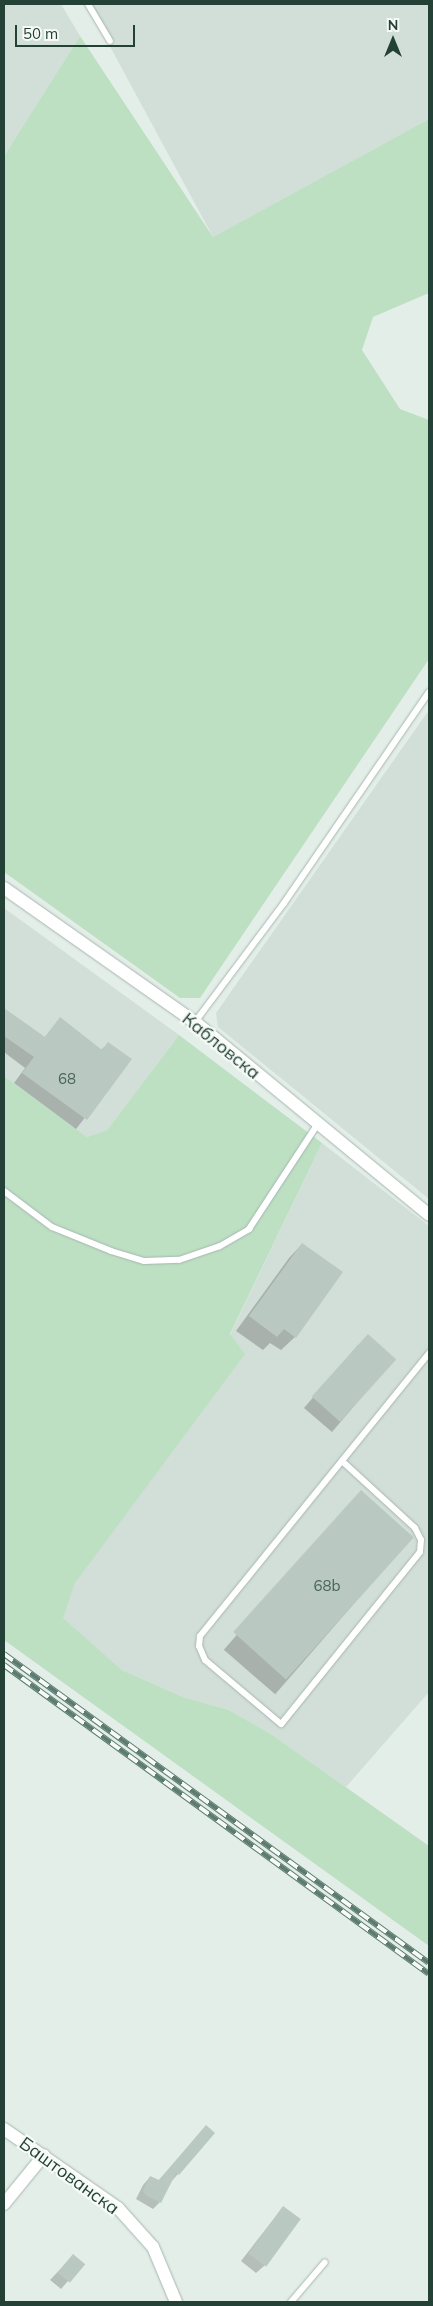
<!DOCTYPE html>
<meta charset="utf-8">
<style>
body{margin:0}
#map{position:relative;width:433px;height:2306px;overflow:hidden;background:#e4eee9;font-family:Mulish,sans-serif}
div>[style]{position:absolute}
.built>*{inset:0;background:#d2ded8}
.green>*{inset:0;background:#bde0c3}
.shadow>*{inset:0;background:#0003;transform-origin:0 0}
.building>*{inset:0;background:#b9c9c2;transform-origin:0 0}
.roads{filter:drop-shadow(0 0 1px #a6b7b0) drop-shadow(0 0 1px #a6b7b0)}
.lane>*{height:6px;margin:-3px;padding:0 3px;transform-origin:3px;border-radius:3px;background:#fff}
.street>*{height:12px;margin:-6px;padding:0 6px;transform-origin:6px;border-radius:6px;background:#fff}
.rail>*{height:5.5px;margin-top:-2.75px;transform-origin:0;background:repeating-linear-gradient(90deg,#f5faf7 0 11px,#5d7c71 0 22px);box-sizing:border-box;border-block:1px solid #5d7c71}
span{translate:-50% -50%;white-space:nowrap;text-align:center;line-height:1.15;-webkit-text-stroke:4.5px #f5faf7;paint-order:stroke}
.number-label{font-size:15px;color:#486359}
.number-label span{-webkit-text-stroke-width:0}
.street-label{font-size:18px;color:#234136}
.frame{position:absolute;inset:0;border:5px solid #234136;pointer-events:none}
.north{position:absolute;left:368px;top:15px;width:50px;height:50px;-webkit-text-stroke:4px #f5faf7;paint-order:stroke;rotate:0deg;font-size:14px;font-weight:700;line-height:20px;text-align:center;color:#234136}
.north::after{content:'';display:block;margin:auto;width:18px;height:22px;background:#234136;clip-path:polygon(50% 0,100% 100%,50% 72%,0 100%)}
.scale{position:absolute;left:15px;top:25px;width:120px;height:22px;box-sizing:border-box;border:2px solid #234136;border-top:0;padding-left:6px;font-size:15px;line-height:18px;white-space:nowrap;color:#234136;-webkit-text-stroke:4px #f5faf7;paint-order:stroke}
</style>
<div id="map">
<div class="built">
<i style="clip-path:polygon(4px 4px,61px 4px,80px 36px,4px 156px)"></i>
<i style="clip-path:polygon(87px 4px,429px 4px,429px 119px,213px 237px)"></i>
<i style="clip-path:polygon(429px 710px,429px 1199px,218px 1027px,216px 1013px)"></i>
<i style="clip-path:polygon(4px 908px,179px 1035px,107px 1130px,87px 1137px,4px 1076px)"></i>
<i style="clip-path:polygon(322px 1143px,429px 1226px,429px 1692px,346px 1787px,271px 1734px,229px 1710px,183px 1697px,122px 1670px,62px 1618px,75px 1583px,230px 1335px)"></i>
</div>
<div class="green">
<i style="clip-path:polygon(80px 36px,213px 237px,429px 119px,429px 293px,373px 317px,362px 350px,400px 409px,429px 420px,429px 659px,200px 998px,180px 998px,4px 872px,4px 156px)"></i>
<i style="clip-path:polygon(179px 1035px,322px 1143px,230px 1334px,245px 1354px,75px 1583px,63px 1618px,122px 1670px,183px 1697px,229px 1710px,271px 1734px,429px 1846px,429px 1946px,4px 1640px,4px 1076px,87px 1137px,107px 1130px)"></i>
</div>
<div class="shadow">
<i style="clip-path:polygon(4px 1009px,44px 1038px,60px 1019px,101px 1050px,108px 1044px,130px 1060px,76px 1129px,14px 1083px,25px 1068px,4px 1052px)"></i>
<i style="clip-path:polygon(302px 1244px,295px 1337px,281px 1350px,270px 1343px,263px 1350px,236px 1331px,289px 1258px)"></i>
<i style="clip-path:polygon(358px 1345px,394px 1359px,332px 1432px,304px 1408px)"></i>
<i style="left:361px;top:1492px;width:68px;height:209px;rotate:41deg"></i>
<i style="clip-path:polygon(206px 2127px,213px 2133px,171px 2182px,160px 2202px,153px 2209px,136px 2199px,143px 2185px,150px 2177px,158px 2181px)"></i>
<i style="clip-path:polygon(283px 2207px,264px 2266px,256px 2273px,241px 2261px)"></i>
<i style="clip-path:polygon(66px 2263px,83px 2264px,61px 2289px,50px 2280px)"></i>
</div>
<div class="building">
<i style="clip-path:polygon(4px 1008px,45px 1037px,60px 1017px,102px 1050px,108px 1042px,132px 1059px,87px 1120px,22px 1073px,34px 1057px,4px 1036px)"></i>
<i style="clip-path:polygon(302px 1243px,343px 1272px,296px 1338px,284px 1329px,277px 1337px,249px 1316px)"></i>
<i style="left:368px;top:1334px;width:38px;height:84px;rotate:42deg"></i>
<i style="left:361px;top:1490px;width:71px;height:191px;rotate:42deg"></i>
<i style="clip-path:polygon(206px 2125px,215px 2133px,179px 2175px,176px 2173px,161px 2203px,147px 2196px,143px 2191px,150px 2176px,159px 2180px)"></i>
<i style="left:283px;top:2206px;width:22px;height:59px;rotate:36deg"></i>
<i style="left:73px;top:2254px;width:16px;height:24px;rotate:40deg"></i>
</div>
<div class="roads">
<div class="lane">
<i style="left:88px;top:4px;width:43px;rotate:59.3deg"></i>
<i style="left:195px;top:1022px;width:149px;rotate:-53.2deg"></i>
<i style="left:284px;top:903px;width:256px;rotate:-55.5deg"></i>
<i style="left:4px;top:1191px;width:60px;rotate:36.9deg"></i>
<i style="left:52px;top:1227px;width:64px;rotate:22.1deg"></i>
<i style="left:111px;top:1251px;width:34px;rotate:17deg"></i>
<i style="left:144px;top:1261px;width:35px;rotate:-2deg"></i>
<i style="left:179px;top:1260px;width:43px;rotate:-18.9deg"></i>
<i style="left:220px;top:1246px;width:34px;rotate:-30deg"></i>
<i style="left:249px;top:1229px;width:124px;rotate:-56.8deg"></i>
<i style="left:342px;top:1461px;width:99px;rotate:42.5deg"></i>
<i style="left:415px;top:1528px;width:13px;rotate:63deg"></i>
<i style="left:421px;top:1540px;width:12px;rotate:95deg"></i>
<i style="left:420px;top:1552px;width:221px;rotate:128.9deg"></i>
<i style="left:281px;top:1724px;width:99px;rotate:-139.9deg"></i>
<i style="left:205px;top:1660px;width:15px;rotate:-113deg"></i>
<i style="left:199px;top:1646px;width:10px;rotate:-84deg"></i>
<i style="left:200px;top:1636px;width:364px;rotate:-51deg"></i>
<i style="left:291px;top:2302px;width:52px;rotate:-49.6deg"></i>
</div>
<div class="street">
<i style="left:4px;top:888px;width:233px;rotate:35.1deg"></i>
<i style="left:195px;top:1022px;width:303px;rotate:39.5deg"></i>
<i style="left:4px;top:2129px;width:139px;rotate:34.7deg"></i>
<i style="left:118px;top:2208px;width:52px;rotate:48.1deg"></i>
<i style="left:153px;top:2247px;width:60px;rotate:67.3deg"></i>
<i style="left:4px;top:2204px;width:63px;rotate:-50.8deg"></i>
</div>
</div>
<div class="rail">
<i style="left:4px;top:1654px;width:525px;rotate:36.02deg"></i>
<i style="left:4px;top:1665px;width:525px;rotate:36.02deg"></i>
</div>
<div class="number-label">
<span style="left:67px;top:1079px">68</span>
<span style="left:327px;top:1586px">68b</span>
</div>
<div class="street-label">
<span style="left:221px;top:1046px;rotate:39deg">Кабловска</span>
<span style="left:69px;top:2176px;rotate:36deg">Баштованска</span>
</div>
<div class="frame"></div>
<div class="north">N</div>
<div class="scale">50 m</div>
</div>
